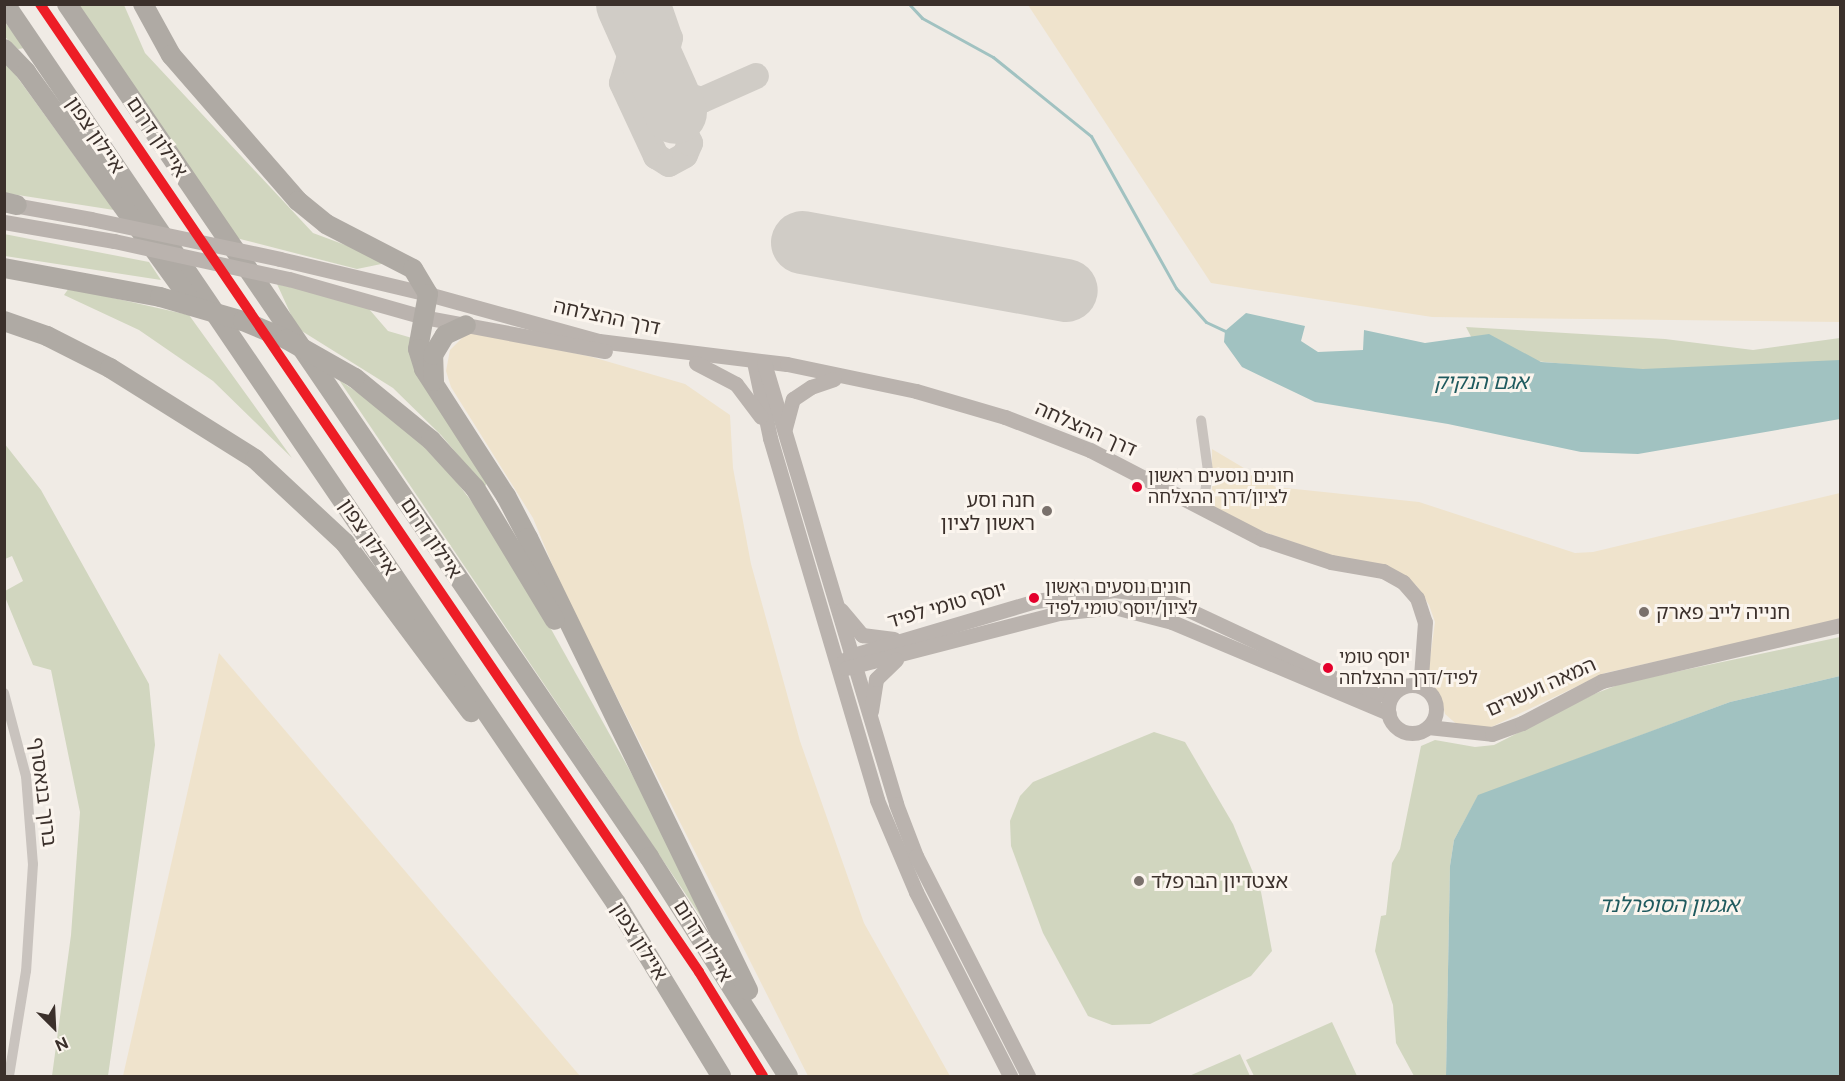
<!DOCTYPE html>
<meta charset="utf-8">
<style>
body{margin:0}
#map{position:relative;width:1845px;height:1081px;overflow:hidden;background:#f0ebe5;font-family:"Public Sans","Noto Sans Hebrew",sans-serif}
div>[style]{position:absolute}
.green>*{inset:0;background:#d1d6bf}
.sand>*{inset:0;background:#efe3cc}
.water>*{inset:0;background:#a1c2c1}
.stream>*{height:3px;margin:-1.5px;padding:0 1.5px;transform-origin:1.5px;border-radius:1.5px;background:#a1c2c1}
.taxiway>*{height:26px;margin:-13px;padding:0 13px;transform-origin:13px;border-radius:13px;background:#d0ccc6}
.runway>*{height:63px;margin:-31.5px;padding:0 31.5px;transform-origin:31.5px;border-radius:31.5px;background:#d0ccc6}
.street>*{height:10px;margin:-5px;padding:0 5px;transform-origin:5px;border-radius:5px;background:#c9c3be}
.secondary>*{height:15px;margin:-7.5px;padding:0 7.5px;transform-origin:7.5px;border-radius:7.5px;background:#bab3ae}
.secondary>.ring{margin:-7.5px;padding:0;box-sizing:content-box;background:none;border:15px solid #bab3ae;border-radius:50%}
.highway>*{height:20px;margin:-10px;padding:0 10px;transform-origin:10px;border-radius:10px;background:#afaaa4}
.secondary-bridge>*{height:15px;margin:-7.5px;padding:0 7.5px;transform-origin:7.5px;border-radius:7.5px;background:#bab3ae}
.highway-bridge>*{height:20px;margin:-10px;padding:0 10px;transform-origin:10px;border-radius:10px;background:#afaaa4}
.rail-1>*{height:10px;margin:-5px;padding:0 5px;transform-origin:5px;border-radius:5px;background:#ed1d26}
.dots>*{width:16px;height:16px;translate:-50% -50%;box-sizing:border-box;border:3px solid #fbf5ee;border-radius:50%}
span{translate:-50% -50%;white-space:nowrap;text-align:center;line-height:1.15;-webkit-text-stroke:6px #fbf5ee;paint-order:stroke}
.bus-label{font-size:18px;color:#3b302b}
.left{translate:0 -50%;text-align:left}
.street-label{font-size:20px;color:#3b302b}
.poi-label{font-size:20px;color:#3b302b}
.right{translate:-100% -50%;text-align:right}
.water-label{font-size:21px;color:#1f5a5e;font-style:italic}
.frame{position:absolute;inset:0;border:6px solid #3b302b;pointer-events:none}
.north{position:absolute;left:24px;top:997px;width:60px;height:60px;-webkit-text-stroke:4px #fbf5ee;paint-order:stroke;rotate:156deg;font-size:16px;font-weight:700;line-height:24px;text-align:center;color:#3b302b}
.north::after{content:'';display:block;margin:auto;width:21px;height:27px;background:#3b302b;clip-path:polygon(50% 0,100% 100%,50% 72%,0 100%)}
</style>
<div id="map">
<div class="green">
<i style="clip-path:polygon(74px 5px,124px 5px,145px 53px,313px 233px,391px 262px,357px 269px,236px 238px)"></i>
<i style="clip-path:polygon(4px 21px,25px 48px,18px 49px,5px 37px)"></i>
<i style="clip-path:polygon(4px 59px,114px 210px,5px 193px)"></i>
<i style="clip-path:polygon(4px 234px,149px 262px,161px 280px,5px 256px)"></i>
<i style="clip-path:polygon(277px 284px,357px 302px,369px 309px,388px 331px,412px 338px,488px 479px,485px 487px,441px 435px,393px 388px,297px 328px)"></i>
<i style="clip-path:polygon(69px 288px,189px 315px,292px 458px,213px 381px,139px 330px,64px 295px)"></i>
<i style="clip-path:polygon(1466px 327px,1665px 339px,1753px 350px,1840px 338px,1840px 370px,1701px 377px,1481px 356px)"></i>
<i style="clip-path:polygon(339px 380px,397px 419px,452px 476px,479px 511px,517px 568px,692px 882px,726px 954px)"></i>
<i style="clip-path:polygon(4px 443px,41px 490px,149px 684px,155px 745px,108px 1076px,52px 1076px,71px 935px,80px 812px,51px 670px,33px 665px,5px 597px,5px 591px,23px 581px,12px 556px,5px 559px)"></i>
<i style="clip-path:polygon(1840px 637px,1840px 676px,1730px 702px,1478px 796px,1454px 840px,1450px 866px,1446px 1076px,1414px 1076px,1396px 1043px,1393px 1005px,1375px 951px,1381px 916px,1386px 915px,1392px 863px,1400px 849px,1421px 746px,1435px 740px,1475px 747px,1494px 745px,1594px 694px,1623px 683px)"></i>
<i style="clip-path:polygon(1154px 732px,1185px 742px,1233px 824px,1261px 892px,1272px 951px,1251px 976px,1150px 1024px,1112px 1025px,1088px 1016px,1043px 933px,1011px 846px,1010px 821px,1020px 796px,1033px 782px)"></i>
<i style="clip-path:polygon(1332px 1022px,1357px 1076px,1254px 1076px,1246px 1060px)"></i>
<i style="clip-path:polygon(1240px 1054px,1250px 1076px,1189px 1076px)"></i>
</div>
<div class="sand">
<i style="clip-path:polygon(1028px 5px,1840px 5px,1840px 322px,1432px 317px,1211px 283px)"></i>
<i style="clip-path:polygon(470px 330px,592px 357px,685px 384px,730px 415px,733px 468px,751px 564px,800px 741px,864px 923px,950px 1076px,808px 1076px,561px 586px,533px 518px,451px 387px,446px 371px,450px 350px)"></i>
<i style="clip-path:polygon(1212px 449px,1276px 487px,1419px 502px,1575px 553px,1593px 552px,1840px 493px,1840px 620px,1605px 673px,1487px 729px,1460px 727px,1445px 714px,1442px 702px,1431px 687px,1428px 674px,1435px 622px,1429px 605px,1416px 585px,1253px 528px,1212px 508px)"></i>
<i style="clip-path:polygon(219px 653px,580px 1076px,123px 1076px)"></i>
</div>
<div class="water">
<i style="clip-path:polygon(1246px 313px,1305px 326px,1301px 341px,1318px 352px,1363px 350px,1364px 330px,1425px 343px,1489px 334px,1541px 362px,1643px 369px,1840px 360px,1840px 419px,1638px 454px,1581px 452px,1448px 424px,1315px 402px,1242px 367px,1224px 342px,1225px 331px)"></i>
<i style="clip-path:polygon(1840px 676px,1840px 1076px,1446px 1076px,1450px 866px,1454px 840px,1478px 795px,1730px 702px)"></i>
</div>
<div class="stream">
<i style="left:909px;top:4px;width:19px;rotate:47deg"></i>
<i style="left:922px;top:18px;width:81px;rotate:28.8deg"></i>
<i style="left:993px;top:57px;width:126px;rotate:38.9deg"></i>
<i style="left:1091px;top:136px;width:174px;rotate:60.8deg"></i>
<i style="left:1176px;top:288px;width:45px;rotate:48.6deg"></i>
<i style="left:1206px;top:322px;width:21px;rotate:25deg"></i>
</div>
<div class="taxiway">
<i style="left:658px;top:4px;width:36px;rotate:71deg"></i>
<i style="left:670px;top:38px;width:21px;rotate:104deg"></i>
<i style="left:665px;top:58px;width:38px;rotate:67deg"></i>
<i style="left:680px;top:93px;width:23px;rotate:18deg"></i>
<i style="left:702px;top:100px;width:59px;rotate:-24deg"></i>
<i style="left:638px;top:29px;width:56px;rotate:106.5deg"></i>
<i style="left:622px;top:83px;width:81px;rotate:65deg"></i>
<i style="left:656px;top:156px;width:15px;rotate:32deg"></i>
<i style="left:669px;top:164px;width:18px;rotate:-29deg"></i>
<i style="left:685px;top:155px;width:13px;rotate:-67deg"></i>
<i style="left:690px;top:143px;width:34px;rotate:-116deg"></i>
</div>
<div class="runway">
<i style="left:627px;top:4px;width:118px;rotate:66deg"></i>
<i style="left:802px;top:242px;width:268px;rotate:10.3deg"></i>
</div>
<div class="street">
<i style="left:1196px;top:507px;width:17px;rotate:-57deg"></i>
<i style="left:1205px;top:493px;width:22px;rotate:-82deg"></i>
<i style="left:1208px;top:471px;width:51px;rotate:-97.8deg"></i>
<i style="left:4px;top:693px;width:86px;rotate:75.2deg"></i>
<i style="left:26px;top:776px;width:88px;rotate:85.5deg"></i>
<i style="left:33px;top:864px;width:107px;rotate:93.7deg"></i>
<i style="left:26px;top:971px;width:106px;rotate:99.2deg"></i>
</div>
<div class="secondary">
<i style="left:8px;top:204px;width:84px;rotate:10.2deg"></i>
<i style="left:4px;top:222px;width:112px;rotate:9.8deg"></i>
<i style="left:280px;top:259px;width:152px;rotate:13.3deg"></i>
<i style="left:428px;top:294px;width:177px;rotate:15.4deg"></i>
<i style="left:599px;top:341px;width:189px;rotate:7deg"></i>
<i style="left:787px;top:364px;width:132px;rotate:11.8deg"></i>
<i style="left:916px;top:391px;width:93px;rotate:16.3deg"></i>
<i style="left:1005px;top:417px;width:91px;rotate:21.2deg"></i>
<i style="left:1090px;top:450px;width:194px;rotate:27.4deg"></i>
<i style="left:1262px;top:539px;width:73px;rotate:18.4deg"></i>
<i style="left:1331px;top:562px;width:53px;rotate:9.8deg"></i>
<i style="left:1383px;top:571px;width:23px;rotate:29deg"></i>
<i style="left:1403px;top:582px;width:21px;rotate:49deg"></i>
<i style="left:1417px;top:598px;width:25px;rotate:72deg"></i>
<i style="left:1425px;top:622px;width:54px;rotate:94.2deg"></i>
<i style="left:1421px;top:676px;width:14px;rotate:69deg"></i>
<i style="left:289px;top:279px;width:139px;rotate:15.8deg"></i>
<i style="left:423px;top:317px;width:185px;rotate:10.6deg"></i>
<i style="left:754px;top:362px;width:78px;rotate:78.1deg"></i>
<i style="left:770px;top:438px;width:377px;rotate:73.5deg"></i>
<i style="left:877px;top:800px;width:100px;rotate:67deg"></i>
<i style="left:916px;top:892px;width:207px;rotate:62.9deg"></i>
<i style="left:696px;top:363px;width:45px;rotate:27.7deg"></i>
<i style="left:736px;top:384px;width:41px;rotate:52.9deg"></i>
<i style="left:764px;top:363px;width:460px;rotate:73.3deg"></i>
<i style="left:896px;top:804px;width:56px;rotate:69deg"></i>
<i style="left:916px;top:856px;width:247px;rotate:63deg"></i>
<i style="left:785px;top:428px;width:30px;rotate:-75deg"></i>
<i style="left:793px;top:399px;width:22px;rotate:-34deg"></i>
<i style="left:811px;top:387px;width:24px;rotate:-19deg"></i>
<i style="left:841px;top:610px;width:33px;rotate:50deg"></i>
<i style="left:862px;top:635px;width:32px;rotate:7deg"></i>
<i style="left:844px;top:661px;width:8px;rotate:-40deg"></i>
<i style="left:850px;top:656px;width:194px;rotate:-16.5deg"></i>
<i style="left:1036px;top:601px;width:79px;rotate:-8deg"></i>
<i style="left:1114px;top:590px;width:40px;rotate:7.1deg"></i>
<i style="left:1154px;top:595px;width:26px;rotate:23deg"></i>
<i style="left:1178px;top:605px;width:210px;rotate:25.1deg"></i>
<i style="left:1368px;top:694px;width:25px"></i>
<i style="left:846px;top:668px;width:220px;rotate:-14.5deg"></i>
<i style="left:1059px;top:613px;width:55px;rotate:-6.2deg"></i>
<i style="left:1114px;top:607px;width:60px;rotate:14.5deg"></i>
<i style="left:1172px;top:622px;width:235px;rotate:22.8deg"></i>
<i class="ring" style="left:1388px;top:685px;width:33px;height:33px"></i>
<i style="left:871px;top:711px;width:32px;rotate:-81deg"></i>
<i style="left:876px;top:679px;width:28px;rotate:-44deg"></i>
<i style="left:1428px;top:727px;width:64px;rotate:6.2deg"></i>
<i style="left:1492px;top:734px;width:32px;rotate:-20deg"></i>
<i style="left:1522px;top:723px;width:90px;rotate:-27.7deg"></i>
<i style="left:1602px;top:681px;width:244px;rotate:-13.2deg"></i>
</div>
<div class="highway">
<i style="left:5px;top:4px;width:1087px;rotate:55.8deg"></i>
<i style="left:616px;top:903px;width:202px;rotate:58.7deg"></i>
<i style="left:67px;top:4px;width:1033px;rotate:55.69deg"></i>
<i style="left:649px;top:857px;width:259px;rotate:57.6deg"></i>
<i style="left:143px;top:4px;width:58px;rotate:61.2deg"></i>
<i style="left:171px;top:55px;width:194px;rotate:49deg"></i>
<i style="left:298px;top:201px;width:36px;rotate:39deg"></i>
<i style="left:326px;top:224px;width:98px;rotate:27.3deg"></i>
<i style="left:413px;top:269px;width:29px;rotate:59deg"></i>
<i style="left:428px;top:294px;width:56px;rotate:100.3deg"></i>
<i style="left:418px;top:349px;width:21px;rotate:73deg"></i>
<i style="left:424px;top:369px;width:151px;rotate:57.2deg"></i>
<i style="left:506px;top:496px;width:47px;rotate:62.4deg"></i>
<i style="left:528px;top:538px;width:503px;rotate:64.05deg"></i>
<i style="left:4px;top:49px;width:32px;rotate:46deg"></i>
<i style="left:26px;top:72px;width:287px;rotate:54.2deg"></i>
<i style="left:4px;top:202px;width:13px;rotate:13deg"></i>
<i style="left:4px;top:268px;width:159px;rotate:10.5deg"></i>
<i style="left:4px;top:321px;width:46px;rotate:19.2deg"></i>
<i style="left:47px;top:336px;width:71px;rotate:26.9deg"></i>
<i style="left:110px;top:368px;width:171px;rotate:32.1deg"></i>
<i style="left:255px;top:459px;width:123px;rotate:43deg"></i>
<i style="left:345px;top:543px;width:211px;rotate:53.3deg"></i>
<i style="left:355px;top:378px;width:98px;rotate:39.2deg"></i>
<i style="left:431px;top:440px;width:65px;rotate:47.5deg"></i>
<i style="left:475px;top:488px;width:154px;rotate:58.8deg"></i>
<i style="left:434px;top:381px;width:26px;rotate:-92deg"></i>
<i style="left:433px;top:355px;width:23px;rotate:-59deg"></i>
<i style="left:445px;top:335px;width:23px;rotate:-25deg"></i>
</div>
<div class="secondary-bridge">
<i style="left:91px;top:219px;width:193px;rotate:11.9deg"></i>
<i style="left:114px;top:241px;width:179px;rotate:12.3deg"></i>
</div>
<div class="highway-bridge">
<i style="left:160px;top:297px;width:86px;rotate:16.1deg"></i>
<i style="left:243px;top:321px;width:47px;rotate:22.7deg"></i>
<i style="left:286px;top:339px;width:79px;rotate:29.5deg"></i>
</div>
<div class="rail-1">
<i style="left:40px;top:4px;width:1171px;rotate:55.75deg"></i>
<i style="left:699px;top:972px;width:122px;rotate:58.4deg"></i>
</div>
<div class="dots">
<i style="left:1137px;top:487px;background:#e4002b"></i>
<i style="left:1047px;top:511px;background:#7a716c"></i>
<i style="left:1034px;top:598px;background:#e4002b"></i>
<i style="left:1644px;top:612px;background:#7a716c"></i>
<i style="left:1328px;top:668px;background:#e4002b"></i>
<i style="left:1139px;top:881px;background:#7a716c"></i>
</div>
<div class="bus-label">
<span class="left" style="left:1148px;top:487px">חונים נוסעים ראשון<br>לציון/דרך ההצלחה</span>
<span class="left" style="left:1045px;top:598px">חונים נוסעים ראשון<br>לציון/יוסף טומי לפיד</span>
<span class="left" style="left:1339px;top:668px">יוסף טומי<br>לפיד/דרך ההצלחה</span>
</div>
<div class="street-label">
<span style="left:95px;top:135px;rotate:56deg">איילון צפון</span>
<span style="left:157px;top:137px;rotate:56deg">איילון דרום</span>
<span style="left:607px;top:317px;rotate:12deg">דרך ההצלחה</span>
<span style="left:1086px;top:429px;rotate:24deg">דרך ההצלחה</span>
<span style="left:368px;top:537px;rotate:56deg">איילון צפון</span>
<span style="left:431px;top:538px;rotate:56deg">איילון דרום</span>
<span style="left:947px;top:605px;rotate:-16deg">יוסף טומי לפיד</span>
<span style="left:1541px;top:687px;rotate:-24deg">המאה ועשרים</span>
<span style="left:43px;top:792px;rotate:83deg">ברוך בנאסרף</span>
<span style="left:639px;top:941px;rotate:58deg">איילון צפון</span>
<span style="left:703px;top:941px;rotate:58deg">איילון דרום</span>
</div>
<div class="poi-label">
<span class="right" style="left:1035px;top:512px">חנה וסע<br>ראשון לציון</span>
<span class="left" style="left:1656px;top:612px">חנייה לייב פארק</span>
<span class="left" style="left:1151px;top:881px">אצטדיון הברפלד</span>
</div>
<div class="water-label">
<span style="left:1481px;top:382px">אגם הנקיק</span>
<span style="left:1669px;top:905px">אגמון הסופרלנד</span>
</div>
<div class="frame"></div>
<div class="north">N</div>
</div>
